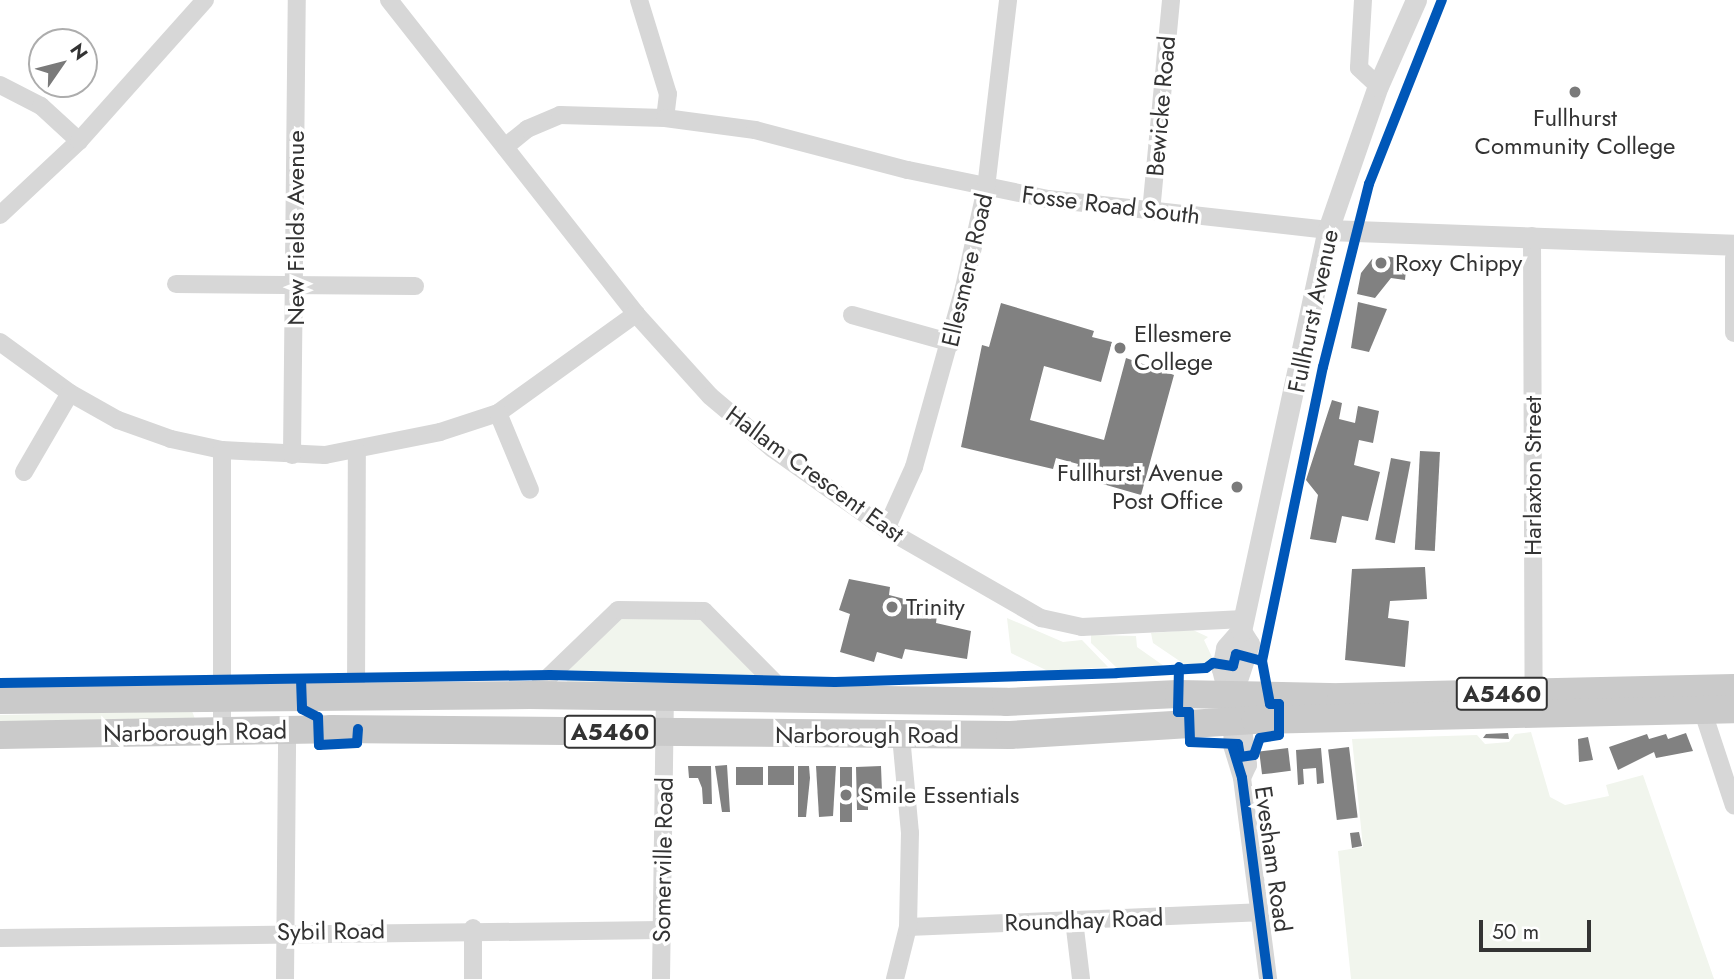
<!DOCTYPE html>
<style>
body{margin:0}
#map{position:relative;width:1734px;height:979px;overflow:hidden;background:#fff;font-family:Jost,sans-serif}
div>[style]{position:absolute}
.green>*{inset:0;background:#f1f5ed}
.building>*{inset:0;background:#818181;transform-origin:0 0}
.minor>*{height:18px;margin:-9px;padding:0 9px;transform-origin:9px;border-radius:9px;background:#d7d7d7}
.tertiary>*{height:21px;margin:-10.5px;padding:0 10.5px;transform-origin:10.5px;border-radius:10.5px;background:#d7d7d7}
.primary>*{height:28px;margin:-14px;padding:0 14px;transform-origin:14px;border-radius:14px;background:#cacaca}
.cycleway>*{height:10px;margin:-5px;padding:0 5px;transform-origin:5px;border-radius:5px;background:#0057b8}
.dots>*{width:19px;height:19px;translate:-50% -50%;box-sizing:border-box;border:4px solid #fff;border-radius:50%}
span{translate:-50% -50%;white-space:nowrap;text-align:center;line-height:1.15;-webkit-text-stroke:7px #fff;paint-order:stroke}
.shield-label span{padding:2px 5px;background:#fff;border:2px solid;border-radius:5px;-webkit-text-stroke-width:0}
.shield-label{font-size:23px;color:#333;font-weight:700}
.street-label{font-size:24px;color:#333}
.poi-label{font-size:24px;color:#333}
.left{translate:0 -50%;text-align:left}
.right{translate:-100% -50%;text-align:right}
.north{position:absolute;left:28px;top:28px;width:70px;height:70px;box-sizing:border-box;background:#fff;border:2px solid #adadad;border-radius:50%;rotate:55deg;font-size:19px;font-weight:700;line-height:28px;text-align:center;color:#333}
.north::after{content:'';display:block;margin:auto;width:24px;height:32px;background:#7a7a7a;clip-path:polygon(50% 0,100% 100%,50% 72%,0 100%)}
.scale{position:absolute;left:1479px;top:920px;width:112px;height:32px;box-sizing:border-box;border:4px solid #333;border-top:0;padding-left:9px;font-size:21px;line-height:24px;white-space:nowrap;color:#333;-webkit-text-stroke:5px #fff;paint-order:stroke}
</style>
<div id="map">
<div class="green">
<i style="clip-path:polygon(1007px 618px,1063px 642px,1082px 640px,1108px 667px,1048px 671px,1011px 653px)"></i>
<i style="clip-path:polygon(621px 619px,704px 619px,761px 676px,757px 686px,569px 684px,562px 674px)"></i>
<i style="clip-path:polygon(1193px 630px,1208px 637px,1204px 640px,1212px 657px,1205px 664px,1184px 664px,1153px 643px,1151px 633px)"></i>
<i style="clip-path:polygon(1091px 635px,1136px 636px,1137px 647px,1164px 666px,1117px 668px,1091px 643px)"></i>
<i style="clip-path:polygon(192px 711px,195px 719px,0 727px,0 715px)"></i>
<i style="clip-path:polygon(1531px 732px,1550px 797px,1565px 805px,1609px 796px,1606px 785px,1643px 775px,1714px 979px,1351px 979px,1338px 851px,1363px 847px,1352px 739px,1477px 735px,1485px 744px,1509px 742px,1515px 734px)"></i>
</div>
<div class="building">
<i style="clip-path:polygon(1386px 256px,1407px 260px,1405px 280px,1391px 278px,1375px 298px,1357px 294px,1361px 273px,1372px 259px)"></i>
<i style="clip-path:polygon(1358px 302px,1387px 309px,1369px 352px,1351px 348px)"></i>
<i style="clip-path:polygon(1001px 303px,1094px 331px,1092px 337px,1112px 342px,1101px 382px,1044px 366px,1030px 420px,1104px 440px,1126px 358px,1174px 375px,1141px 495px,1075px 476px,1078px 464px,1056px 458px,1053px 469px,961px 447px,982px 345px,989px 347px)"></i>
<i style="clip-path:polygon(1332px 400px,1342px 403px,1339px 419px,1355px 423px,1358px 406px,1379px 411px,1373px 443px,1359px 440px,1354px 465px,1380px 472px,1368px 521px,1342px 516px,1336px 543px,1310px 539px,1318px 495px,1306px 480px)"></i>
<i style="left:1420px;top:451px;width:20px;height:99px;rotate:3deg"></i>
<i style="left:1391px;top:458px;width:20px;height:83px;rotate:11deg"></i>
<i style="clip-path:polygon(1425px 567px,1427px 599px,1390px 601px,1388px 618px,1409px 621px,1405px 667px,1345px 660px,1352px 569px)"></i>
<i style="clip-path:polygon(849px 579px,890px 587px,889px 595px,920px 603px,918px 611px,937px 615px,936px 623px,971px 631px,967px 659px,905px 649px,902px 659px,877px 652px,874px 662px,840px 652px,850px 614px,839px 610px)"></i>
<i style="clip-path:polygon(1508px 733px,1509px 739px,1483px 738px,1486px 734px)"></i>
<i style="clip-path:polygon(1686px 733px,1693px 751px,1656px 758px,1654px 752px,1618px 770px,1609px 747px,1647px 734px,1649px 739px,1666px 734px,1668px 739px)"></i>
<i style="clip-path:polygon(1588px 737px,1593px 760px,1579px 762px,1578px 739px)"></i>
<i style="left:1349px;top:747px;width:71px;height:21px;rotate:83deg"></i>
<i style="left:1288px;top:748px;width:23px;height:29px;rotate:83deg"></i>
<i style="clip-path:polygon(1321px 748px,1324px 783px,1317px 784px,1316px 768px,1303px 769px,1304px 784px,1298px 785px,1296px 750px)"></i>
<i style="clip-path:polygon(727px 765px,730px 812px,722px 812px,715px 766px)"></i>
<i style="clip-path:polygon(688px 766px,711px 766px,712px 804px,703px 804px,702px 788px,698px 778px,689px 778px)"></i>
<i style="left:768px;top:766px;width:26px;height:19px"></i>
<i style="clip-path:polygon(798px 766px,809px 766px,810px 778px,806px 817px,798px 817px)"></i>
<i style="clip-path:polygon(816px 766px,836px 766px,833px 816px,819px 817px)"></i>
<i style="clip-path:polygon(881px 766px,882px 792px,868px 793px,868px 810px,857px 810px,856px 767px)"></i>
<i style="left:736px;top:767px;width:27px;height:18px"></i>
<i style="left:840px;top:767px;width:12px;height:55px"></i>
<i style="clip-path:polygon(1359px 832px,1362px 846px,1352px 848px,1350px 833px)"></i>
</div>
<div class="minor">
<i style="left:389px;top:0;width:400px;rotate:51.8deg"></i>
<i style="left:636px;top:314px;width:110px;rotate:47.9deg"></i>
<i style="left:710px;top:396px;width:82px;rotate:40.1deg"></i>
<i style="left:773px;top:449px;width:138px;rotate:35.3deg"></i>
<i style="left:886px;top:529px;width:179px;rotate:29.9deg"></i>
<i style="left:1041px;top:618px;width:42px;rotate:12.4deg"></i>
<i style="left:1082px;top:627px;width:162px;rotate:-2.8deg"></i>
<i style="left:639px;top:0;width:98px;rotate:72.9deg"></i>
<i style="left:668px;top:94px;width:24px;rotate:97deg"></i>
<i style="left:1363px;top:0;width:68px;rotate:93.4deg"></i>
<i style="left:1359px;top:68px;width:26px;rotate:43deg"></i>
<i style="left:0;top:85px;width:46px;rotate:27.1deg"></i>
<i style="left:41px;top:106px;width:52px;rotate:42.6deg"></i>
<i style="left:505px;top:147px;width:28px;rotate:-39deg"></i>
<i style="left:527px;top:129px;width:36px;rotate:-23deg"></i>
<i style="left:560px;top:115px;width:105px;rotate:1.6deg"></i>
<i style="left:665px;top:118px;width:91px;rotate:7.6deg"></i>
<i style="left:755px;top:130px;width:158px;rotate:14.7deg"></i>
<i style="left:908px;top:170px;width:143px;rotate:11.7deg"></i>
<i style="left:1048px;top:199px;width:282px;rotate:6.3deg"></i>
<i style="left:1151px;top:212px;width:213px;rotate:-84.6deg"></i>
<i style="left:0;top:215px;width:108px;rotate:-43.1deg"></i>
<i style="left:79px;top:141px;width:189px;rotate:-48.2deg"></i>
<i style="left:1532px;top:236px;width:465px;rotate:89.8deg"></i>
<i style="left:1734px;top:258px;width:75px;rotate:90deg"></i>
<i style="left:176px;top:284px;width:239px;rotate:0.5deg"></i>
<i style="left:852px;top:315px;width:104px;rotate:15.6deg"></i>
<i style="left:0;top:342px;width:87px;rotate:36.1deg"></i>
<i style="left:70px;top:393px;width:55px;rotate:29.4deg"></i>
<i style="left:118px;top:420px;width:56px;rotate:19.7deg"></i>
<i style="left:171px;top:439px;width:52px;rotate:12.2deg"></i>
<i style="left:222px;top:450px;width:103px;rotate:2.8deg"></i>
<i style="left:325px;top:455px;width:117px;rotate:-11.3deg"></i>
<i style="left:440px;top:432px;width:61px;rotate:-18.1deg"></i>
<i style="left:498px;top:413px;width:170px;rotate:-35.7deg"></i>
<i style="left:498px;top:413px;width:83px;rotate:67.4deg"></i>
<i style="left:292px;top:455px;width:455px;rotate:-89.4deg"></i>
<i style="left:24px;top:472px;width:91px;rotate:-59.8deg"></i>
<i style="left:886px;top:529px;width:68px;rotate:-65.7deg"></i>
<i style="left:914px;top:467px;width:186px;rotate:-74.4deg"></i>
<i style="left:964px;top:288px;width:102px;rotate:-77.6deg"></i>
<i style="left:986px;top:188px;width:189px;rotate:-83.3deg"></i>
<i style="left:530px;top:695px;width:122px;rotate:-44deg"></i>
<i style="left:618px;top:610px;width:86px;rotate:0.7deg"></i>
<i style="left:704px;top:611px;width:125px;rotate:45.3deg"></i>
<i style="left:356px;top:697px;width:245px;rotate:-89.8deg"></i>
<i style="left:1700px;top:703px;width:108px;rotate:71.7deg"></i>
<i style="left:1233px;top:722px;width:23px;rotate:92deg"></i>
<i style="left:1232px;top:745px;width:34px;rotate:73deg"></i>
<i style="left:1242px;top:778px;width:203px;rotate:82.6deg"></i>
<i style="left:1233px;top:722px;width:18px;rotate:52deg"></i>
<i style="left:1244px;top:736px;width:29px;rotate:82deg"></i>
<i style="left:1248px;top:765px;width:14px;rotate:115deg"></i>
<i style="left:222px;top:732px;width:282px;rotate:-90deg"></i>
<i style="left:1074px;top:920px;width:59px;rotate:83.2deg"></i>
<i style="left:908px;top:927px;width:351px;rotate:-2.4deg"></i>
<i style="left:473px;top:928px;width:51px;rotate:90deg"></i>
<i style="left:0;top:938px;width:661px;rotate:-0.69deg"></i>
<i style="left:285px;top:979px;width:249px;rotate:-89.5deg"></i>
<i style="left:661px;top:979px;width:280px;rotate:-89.2deg"></i>
<i style="left:895px;top:979px;width:54px;rotate:-76deg"></i>
<i style="left:908px;top:927px;width:94px;rotate:-88.8deg"></i>
<i style="left:910px;top:833px;width:97px;rotate:-95.3deg"></i>
</div>
<div class="tertiary">
<i style="left:1328px;top:230px;width:406px;rotate:2.1deg"></i>
<i style="left:1232px;top:695px;width:54px;rotate:-71.6deg"></i>
<i style="left:1249px;top:644px;width:15px;rotate:-122deg"></i>
<i style="left:1232px;top:709px;width:41px;rotate:-104deg"></i>
<i style="left:1222px;top:669px;width:21px;rotate:-79deg"></i>
<i style="left:1226px;top:648px;width:23px;rotate:-49deg"></i>
<i style="left:1241px;top:631px;width:410px;rotate:-77.8deg"></i>
<i style="left:1328px;top:230px;width:152px;rotate:-70.9deg"></i>
<i style="left:1378px;top:86px;width:94px;rotate:-66.2deg"></i>
</div>
<div class="primary">
<i style="left:0;top:700px;width:530px;rotate:-0.54deg"></i>
<i style="left:530px;top:695px;width:476px;rotate:0.8deg"></i>
<i style="left:1006px;top:702px;width:172px;rotate:-2.7deg"></i>
<i style="left:1178px;top:694px;width:163px;rotate:1.1deg"></i>
<i style="left:1341px;top:697px;width:393px;rotate:-1.3deg"></i>
<i style="left:0;top:735px;width:331px;rotate:-1deg"></i>
<i style="left:331px;top:729px;width:679px;rotate:0.51deg"></i>
<i style="left:1010px;top:735px;width:245px;rotate:-3.5deg"></i>
<i style="left:1255px;top:720px;width:479px;rotate:-1.3deg"></i>
</div>
<div class="cycleway">
<i style="left:1179px;top:667px;width:45px;rotate:91.3deg"></i>
<i style="left:1178px;top:712px;width:11px"></i>
<i style="left:1189px;top:712px;width:30px;rotate:88deg"></i>
<i style="left:1190px;top:742px;width:48px;rotate:2.4deg"></i>
<i style="left:1238px;top:744px;width:13px;rotate:81deg"></i>
<i style="left:1240px;top:757px;width:14px;rotate:-8deg"></i>
<i style="left:1254px;top:755px;width:18px;rotate:-71deg"></i>
<i style="left:1260px;top:738px;width:19px;rotate:-9deg"></i>
<i style="left:1279px;top:735px;width:31px;rotate:-90deg"></i>
<i style="left:1279px;top:704px;width:9px;rotate:180deg"></i>
<i style="left:1270px;top:704px;width:44px;rotate:-100.5deg"></i>
<i style="left:1262px;top:661px;width:300px;rotate:-78.3deg"></i>
<i style="left:1323px;top:367px;width:189px;rotate:-75.9deg"></i>
<i style="left:1369px;top:184px;width:198px;rotate:-68.4deg"></i>
<i style="left:301px;top:679px;width:30px;rotate:88deg"></i>
<i style="left:302px;top:709px;width:18px;rotate:27deg"></i>
<i style="left:318px;top:717px;width:28px;rotate:88deg"></i>
<i style="left:319px;top:745px;width:38px;rotate:-3deg"></i>
<i style="left:357px;top:743px;width:14px;rotate:-86deg"></i>
<i style="left:0;top:683px;width:550px;rotate:-0.83deg"></i>
<i style="left:550px;top:675px;width:285px;rotate:1.4deg"></i>
<i style="left:835px;top:682px;width:282px;rotate:-1.8deg"></i>
<i style="left:1117px;top:673px;width:89px;rotate:-3.2deg"></i>
<i style="left:1206px;top:668px;width:9px;rotate:-36deg"></i>
<i style="left:1213px;top:663px;width:20px;rotate:9deg"></i>
<i style="left:1233px;top:666px;width:12px;rotate:-76deg"></i>
<i style="left:1236px;top:654px;width:27px;rotate:15deg"></i>
<i style="left:1232px;top:745px;width:34px;rotate:73deg"></i>
<i style="left:1242px;top:778px;width:203px;rotate:82.6deg"></i>
</div>
<div class="dots">
<i style="left:1575px;top:92px;background:#7a7a7a"></i>
<i style="left:1381px;top:263px;background:#7a7a7a"></i>
<i style="left:1120px;top:348px;background:#7a7a7a"></i>
<i style="left:1237px;top:487px;background:#7a7a7a"></i>
<i style="left:892px;top:607px;background:#7a7a7a"></i>
<i style="left:846px;top:795px;background:#7a7a7a"></i>
</div>
<div class="shield-label">
<span style="left:1502px;top:694px">A5460</span>
<span style="left:610px;top:732px">A5460</span>
</div>
<div class="street-label">
<span style="left:1161px;top:106px;rotate:-85deg">Bewicke Road</span>
<span style="left:1111px;top:205px;rotate:7deg">Fosse Road South</span>
<span style="left:296px;top:228px;rotate:-90deg">New Fields Avenue</span>
<span style="left:967px;top:270px;rotate:-77deg">Ellesmere Road</span>
<span style="left:1313px;top:311px;rotate:-78deg">Fullhurst Avenue</span>
<span style="left:815px;top:474px;rotate:36deg">Hallam Crescent East</span>
<span style="left:1533px;top:476px;rotate:-90deg">Harlaxton Street</span>
<span style="left:195px;top:732px;rotate:-1deg">Narborough Road</span>
<span style="left:867px;top:735px">Narborough Road</span>
<span style="left:1273px;top:859px;rotate:82deg">Evesham Road</span>
<span style="left:663px;top:860px;rotate:-89deg">Somerville Road</span>
<span style="left:1084px;top:920px;rotate:-2deg">Roundhay Road</span>
<span style="left:331px;top:931px;rotate:-1deg">Sybil Road</span>
</div>
<div class="poi-label">
<span style="left:1575px;top:132px">Fullhurst<br>Community College</span>
<span class="left" style="left:1395px;top:263px">Roxy Chippy</span>
<span class="left" style="left:1134px;top:348px">Ellesmere<br>College</span>
<span class="right" style="left:1223px;top:487px">Fullhurst Avenue<br>Post Office</span>
<span class="left" style="left:906px;top:607px">Trinity</span>
<span class="left" style="left:860px;top:795px">Smile Essentials</span>
</div>
<div class="north">N</div>
<div class="scale">50 m</div>
</div>
